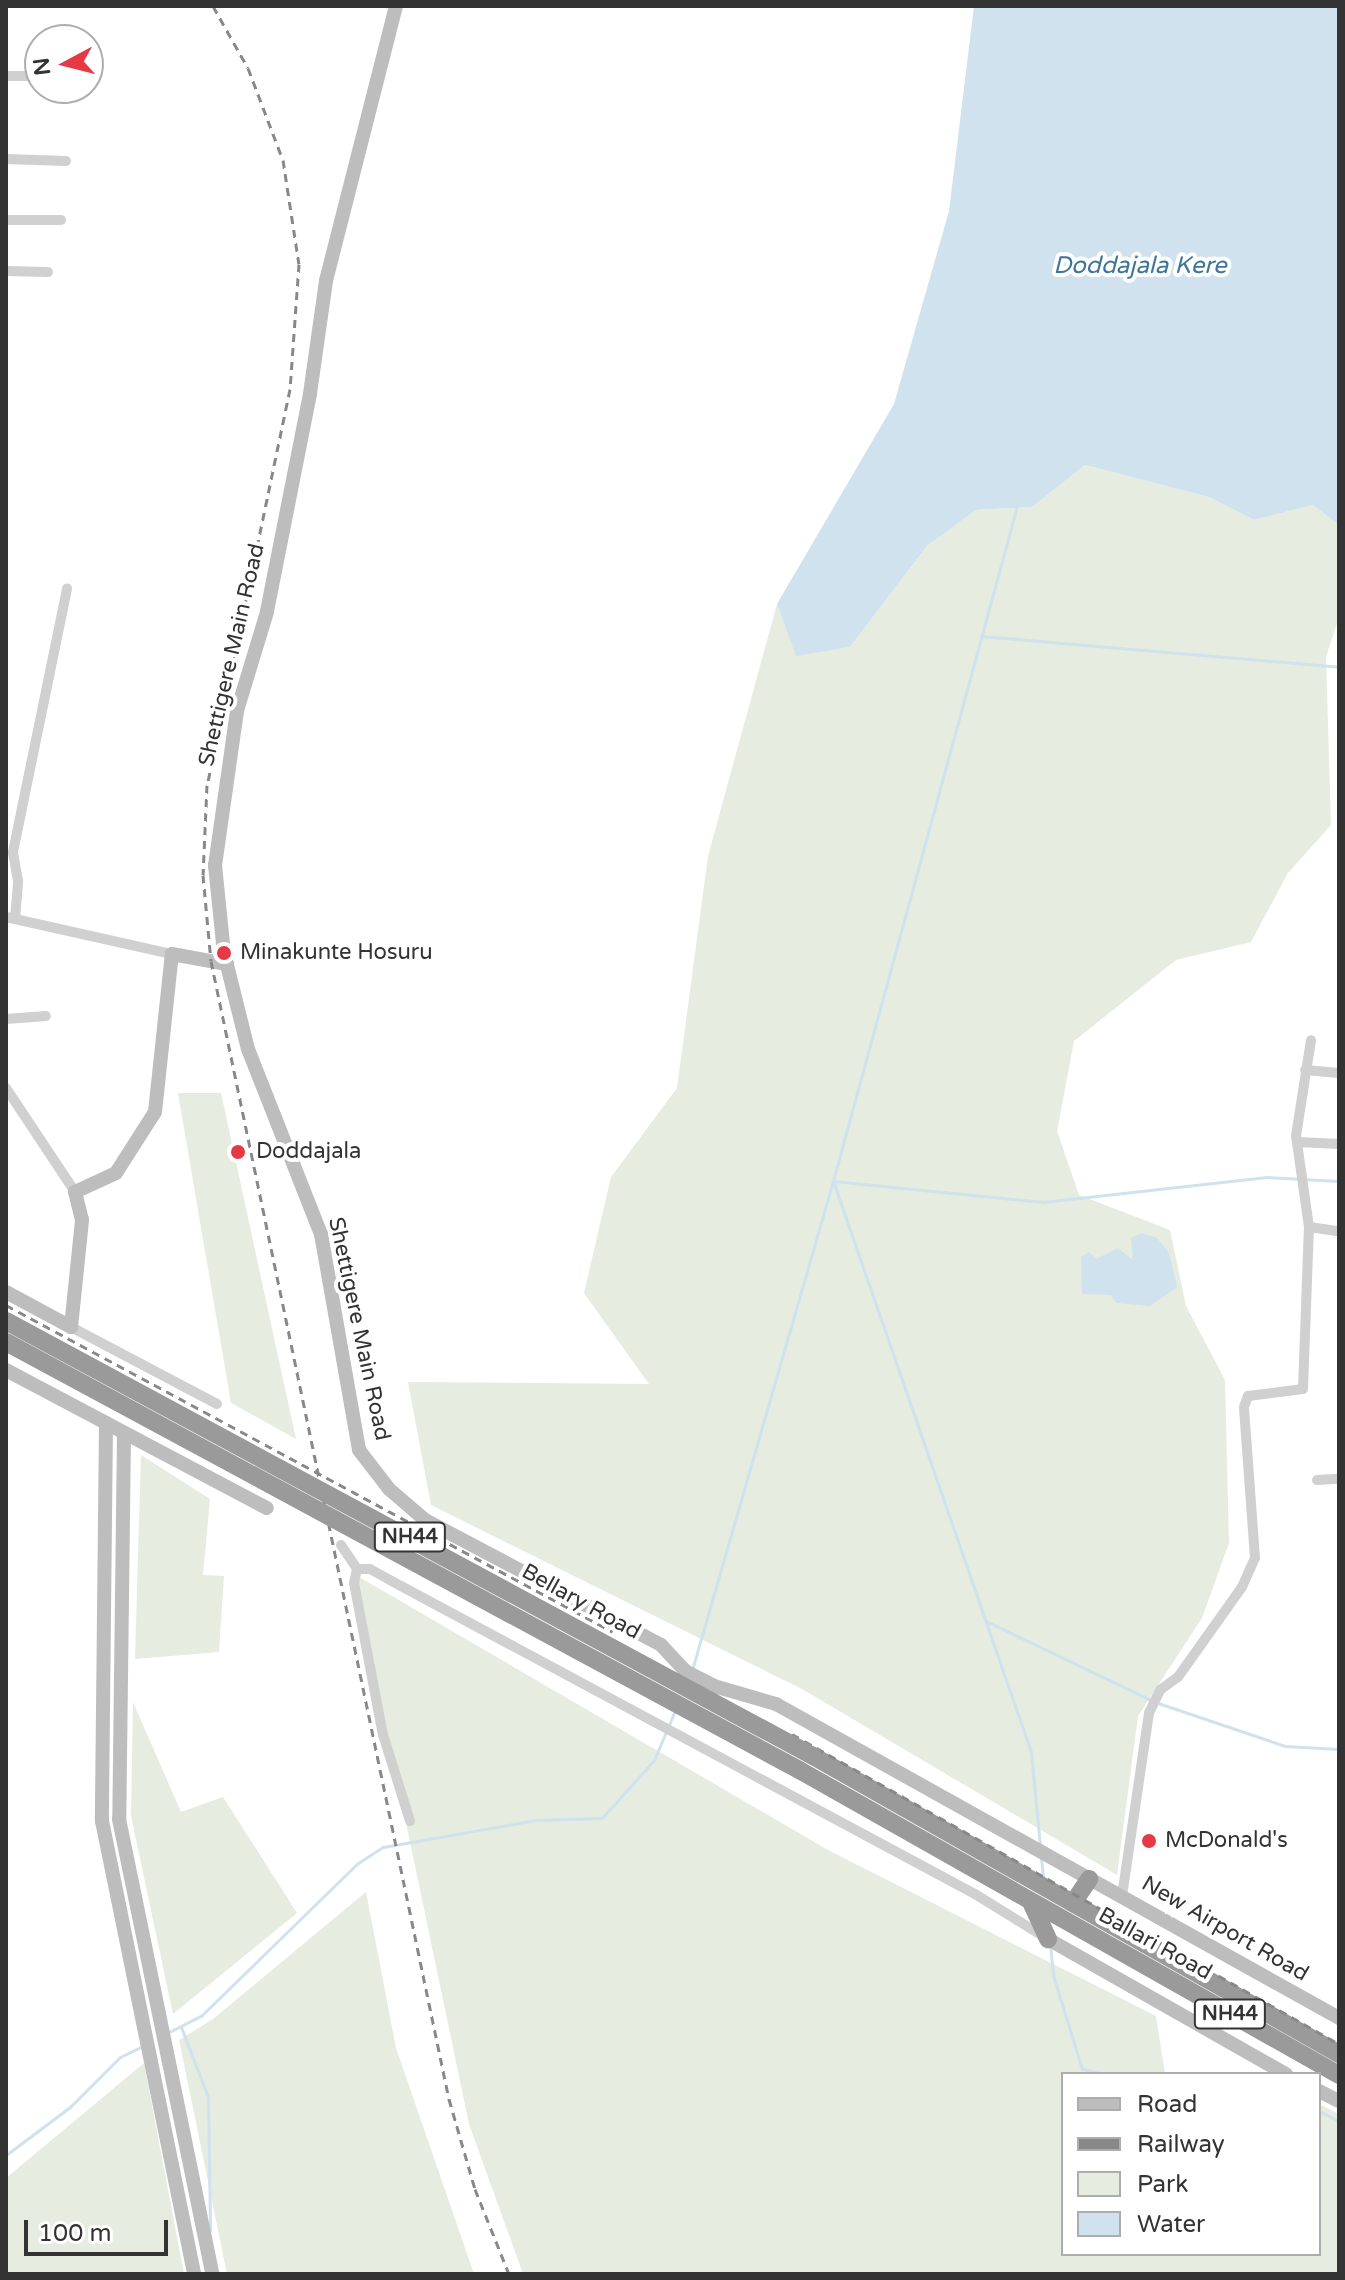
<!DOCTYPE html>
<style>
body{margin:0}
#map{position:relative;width:1345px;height:2280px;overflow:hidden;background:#fff;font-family:"Varela Round",sans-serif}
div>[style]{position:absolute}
.green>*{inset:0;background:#e6ecdf}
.water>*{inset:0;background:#cfe2ee}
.stream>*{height:3px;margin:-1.5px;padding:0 1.5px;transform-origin:1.5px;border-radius:1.5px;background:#cfe2ee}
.street>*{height:10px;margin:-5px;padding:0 5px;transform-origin:5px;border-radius:5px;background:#d0d0d0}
.secondary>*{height:14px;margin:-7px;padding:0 7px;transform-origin:7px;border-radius:7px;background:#bdbdbd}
.highway>*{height:18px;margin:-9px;padding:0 9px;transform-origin:9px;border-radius:9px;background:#9a9a9a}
.rail>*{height:3px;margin-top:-1.5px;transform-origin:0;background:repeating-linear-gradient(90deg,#888 0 8px,transparent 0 14px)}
.highway-bridge>*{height:18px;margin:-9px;padding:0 9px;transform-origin:9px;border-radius:9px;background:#9a9a9a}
.dots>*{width:22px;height:22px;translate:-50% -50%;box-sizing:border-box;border:4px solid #fff;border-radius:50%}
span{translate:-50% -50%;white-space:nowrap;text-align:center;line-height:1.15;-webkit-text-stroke:8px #fff;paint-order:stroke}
.shield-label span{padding:2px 6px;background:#fff;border:2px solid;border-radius:6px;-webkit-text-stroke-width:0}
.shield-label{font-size:20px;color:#333;font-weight:700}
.street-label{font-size:22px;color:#333}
.poi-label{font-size:22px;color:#333}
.left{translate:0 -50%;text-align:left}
.water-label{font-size:24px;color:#3f7597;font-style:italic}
.frame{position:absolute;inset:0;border:8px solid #333;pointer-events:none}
.legend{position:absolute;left:1061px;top:2072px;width:260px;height:184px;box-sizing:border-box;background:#fff;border:2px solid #adadad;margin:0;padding:10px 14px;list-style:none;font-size:24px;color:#333}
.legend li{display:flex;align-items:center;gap:16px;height:40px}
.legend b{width:40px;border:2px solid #adadad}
.north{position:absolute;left:24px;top:24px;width:80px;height:80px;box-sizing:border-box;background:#fff;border:2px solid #adadad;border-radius:50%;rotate:263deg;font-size:22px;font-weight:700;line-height:32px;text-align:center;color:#333}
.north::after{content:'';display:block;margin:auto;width:28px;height:36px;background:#e63946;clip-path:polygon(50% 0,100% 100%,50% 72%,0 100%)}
.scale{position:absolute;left:24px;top:2220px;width:144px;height:36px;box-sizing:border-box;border:4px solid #333;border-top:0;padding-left:10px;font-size:24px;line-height:28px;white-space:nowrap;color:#333;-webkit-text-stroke:6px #fff;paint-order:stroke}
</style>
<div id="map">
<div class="green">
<i style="clip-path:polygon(1085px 465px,1209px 497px,1254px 520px,1313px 505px,1339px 525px,1339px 617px,1326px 657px,1331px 825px,1288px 873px,1251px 942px,1176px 960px,1074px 1041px,1057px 1131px,1079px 1195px,1170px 1230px,1186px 1306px,1225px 1380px,1229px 1543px,1202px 1618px,1138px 1716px,1117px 1875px,802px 1689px,431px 1505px,408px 1382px,649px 1384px,584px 1293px,611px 1177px,677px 1088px,708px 856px,777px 604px,796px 655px,850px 647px,927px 546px,976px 510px,1032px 507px)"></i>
<i style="clip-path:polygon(178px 1093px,221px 1093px,296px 1439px,231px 1403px)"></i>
<i style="clip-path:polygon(141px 1455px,210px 1499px,203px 1575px,224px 1576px,219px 1652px,135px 1659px)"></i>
<i style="clip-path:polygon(354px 1574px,828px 1850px,1156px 2016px,1165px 2074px,1063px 2074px,1063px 2254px,1319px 2254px,1319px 2104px,1339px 2114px,1339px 2274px,523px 2274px,469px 2124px)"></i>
<i style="clip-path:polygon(133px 1702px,181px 1812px,223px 1797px,297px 1913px,173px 2014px,131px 1816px)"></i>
<i style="clip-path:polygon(366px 1892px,396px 2048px,474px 2274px,227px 2274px,179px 2040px,213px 2019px)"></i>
<i style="clip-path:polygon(144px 2063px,184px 2274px,6px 2274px,6px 2178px)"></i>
</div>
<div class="water">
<i style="clip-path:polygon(974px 6px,1339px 6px,1339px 525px,1313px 505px,1254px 520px,1209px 497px,1085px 465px,1032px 507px,976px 510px,927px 546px,850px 647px,796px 656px,777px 604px,894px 404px,949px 211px)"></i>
<i style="clip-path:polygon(1142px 1233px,1157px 1238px,1169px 1253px,1177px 1287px,1150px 1306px,1116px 1303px,1111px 1295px,1082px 1294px,1081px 1257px,1089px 1252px,1096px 1259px,1118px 1248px,1133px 1260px,1131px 1238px)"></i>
</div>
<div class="stream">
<i style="left:981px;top:636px;width:359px;rotate:4.9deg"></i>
<i style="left:986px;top:1621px;width:183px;rotate:25.6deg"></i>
<i style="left:692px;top:1670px;width:509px;rotate:-73.92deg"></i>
<i style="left:833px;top:1181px;width:700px;rotate:-74.75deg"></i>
<i style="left:1158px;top:1703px;width:134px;rotate:18.7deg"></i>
<i style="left:1285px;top:1746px;width:54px;rotate:3.2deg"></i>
<i style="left:669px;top:1725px;width:16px;rotate:-68deg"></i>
<i style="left:1040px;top:1846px;width:94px;rotate:-95.5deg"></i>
<i style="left:1031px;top:1752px;width:604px;rotate:-109.12deg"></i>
<i style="left:833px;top:1181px;width:211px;rotate:5.7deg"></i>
<i style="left:1043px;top:1202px;width:225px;rotate:-6.4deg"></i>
<i style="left:1267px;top:1177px;width:72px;rotate:3.2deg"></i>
<i style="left:1041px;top:1858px;width:20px;rotate:84deg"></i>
<i style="left:1050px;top:1945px;width:30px;rotate:84deg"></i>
<i style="left:1053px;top:1975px;width:98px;rotate:72.9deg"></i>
<i style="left:1082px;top:2069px;width:23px;rotate:13deg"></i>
<i style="left:181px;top:2027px;width:75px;rotate:68.9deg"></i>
<i style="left:208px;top:2097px;width:133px;rotate:89.1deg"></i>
<i style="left:167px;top:2033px;width:39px;rotate:-27deg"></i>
<i style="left:202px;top:2015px;width:218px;rotate:-44.3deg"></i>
<i style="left:358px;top:1863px;width:30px;rotate:-33deg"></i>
<i style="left:383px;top:1847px;width:155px;rotate:-10deg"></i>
<i style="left:536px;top:1820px;width:66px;rotate:-1.7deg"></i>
<i style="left:602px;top:1818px;width:78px;rotate:-48.1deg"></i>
<i style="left:654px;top:1760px;width:30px;rotate:-67deg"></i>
<i style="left:1319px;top:2111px;width:22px;rotate:27deg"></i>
<i style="left:6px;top:2155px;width:80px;rotate:-36.9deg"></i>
<i style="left:70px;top:2107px;width:71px;rotate:-45deg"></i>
<i style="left:120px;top:2057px;width:25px;rotate:-26deg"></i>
</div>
<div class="street">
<i style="left:6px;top:76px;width:34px"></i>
<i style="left:88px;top:76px;width:1px"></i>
<i style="left:6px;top:159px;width:60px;rotate:1.9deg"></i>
<i style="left:6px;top:220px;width:55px"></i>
<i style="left:6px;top:271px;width:42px;rotate:1.4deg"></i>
<i style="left:6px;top:917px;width:170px;rotate:12.6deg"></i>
<i style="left:15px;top:918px;width:37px;rotate:-85deg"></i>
<i style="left:18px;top:881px;width:29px;rotate:-100deg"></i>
<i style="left:13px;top:852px;width:269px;rotate:-78.4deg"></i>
<i style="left:6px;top:1019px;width:40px;rotate:-4.3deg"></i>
<i style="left:1305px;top:1070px;width:34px;rotate:5deg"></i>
<i style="left:6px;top:1088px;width:125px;rotate:56.4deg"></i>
<i style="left:1297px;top:1142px;width:42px;rotate:2.7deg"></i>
<i style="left:1309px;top:1227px;width:30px;rotate:8deg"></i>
<i style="left:71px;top:1327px;width:165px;rotate:27.8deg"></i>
<i style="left:1317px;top:1480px;width:22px;rotate:-3deg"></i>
<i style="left:341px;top:1545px;width:29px;rotate:56deg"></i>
<i style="left:410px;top:1821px;width:90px;rotate:-107.4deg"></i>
<i style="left:383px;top:1735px;width:155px;rotate:-100.8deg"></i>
<i style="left:354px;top:1583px;width:14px;rotate:-78deg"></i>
<i style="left:357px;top:1569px;width:13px"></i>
<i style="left:370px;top:1569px;width:35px;rotate:29deg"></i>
<i style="left:401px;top:1586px;width:651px;rotate:28.22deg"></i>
<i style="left:975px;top:1894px;width:84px;rotate:31.8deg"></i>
<i style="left:1122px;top:1896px;width:185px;rotate:-81.6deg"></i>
<i style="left:1149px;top:1713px;width:25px;rotate:-64deg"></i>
<i style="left:1160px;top:1690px;width:22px;rotate:-36deg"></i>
<i style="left:1178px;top:1677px;width:110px;rotate:-54.6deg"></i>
<i style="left:1242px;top:1587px;width:32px;rotate:-66deg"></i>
<i style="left:1255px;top:1558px;width:151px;rotate:-94.2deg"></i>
<i style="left:1244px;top:1407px;width:12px;rotate:-70deg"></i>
<i style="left:1248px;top:1396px;width:55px;rotate:-7.3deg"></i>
<i style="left:1303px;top:1389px;width:162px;rotate:-87.9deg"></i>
<i style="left:1309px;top:1227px;width:92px;rotate:-98.1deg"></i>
<i style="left:1296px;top:1136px;width:97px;rotate:-81.1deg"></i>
</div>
<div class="secondary">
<i style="left:396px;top:6px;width:284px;rotate:104.3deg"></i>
<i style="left:326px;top:281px;width:114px;rotate:98.1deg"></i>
<i style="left:310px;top:394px;width:222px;rotate:101.2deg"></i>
<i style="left:267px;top:612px;width:103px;rotate:106.9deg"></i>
<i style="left:237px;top:711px;width:156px;rotate:98.1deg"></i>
<i style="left:215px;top:865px;width:88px;rotate:84.2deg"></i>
<i style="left:224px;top:953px;width:99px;rotate:76deg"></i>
<i style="left:248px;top:1049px;width:199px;rotate:68.5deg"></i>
<i style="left:321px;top:1234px;width:219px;rotate:80deg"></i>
<i style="left:359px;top:1450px;width:49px;rotate:52.4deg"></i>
<i style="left:389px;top:1489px;width:48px;rotate:40.7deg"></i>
<i style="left:425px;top:1520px;width:267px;rotate:27.9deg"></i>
<i style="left:661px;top:1645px;width:35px;rotate:47deg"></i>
<i style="left:685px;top:1671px;width:33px;rotate:27deg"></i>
<i style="left:714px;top:1686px;width:65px;rotate:16.2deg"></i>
<i style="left:776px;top:1704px;width:645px;rotate:29.15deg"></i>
<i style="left:6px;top:1292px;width:74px;rotate:28.3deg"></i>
<i style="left:71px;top:1327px;width:108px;rotate:-84.1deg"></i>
<i style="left:82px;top:1220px;width:29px;rotate:-104deg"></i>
<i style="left:75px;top:1192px;width:45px;rotate:-24.9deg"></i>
<i style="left:116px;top:1173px;width:72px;rotate:-57.4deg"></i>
<i style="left:155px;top:1112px;width:159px;rotate:-83.9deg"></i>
<i style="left:172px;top:954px;width:56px;rotate:10.3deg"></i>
<i style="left:6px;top:1370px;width:295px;rotate:27.9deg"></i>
<i style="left:106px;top:1423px;width:398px;rotate:90.6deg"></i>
<i style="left:102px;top:1821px;width:462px;rotate:78.5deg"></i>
<i style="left:124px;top:1433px;width:386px;rotate:90.7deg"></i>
<i style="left:119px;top:1819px;width:464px;rotate:78.4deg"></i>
<i style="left:1048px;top:1939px;width:274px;rotate:29.6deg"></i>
<i style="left:1319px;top:2091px;width:22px;rotate:27deg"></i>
</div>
<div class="highway">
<i style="left:813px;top:1756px;width:605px;rotate:29.53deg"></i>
<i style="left:801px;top:1771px;width:618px;rotate:29.47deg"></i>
<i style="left:1031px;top:1902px;width:41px;rotate:65.3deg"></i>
<i style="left:1073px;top:1903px;width:29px;rotate:-56deg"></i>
</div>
<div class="rail">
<i style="left:213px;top:6px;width:71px;rotate:60.6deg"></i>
<i style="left:248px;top:68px;width:98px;rotate:69.2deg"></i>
<i style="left:283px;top:160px;width:105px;rotate:81.3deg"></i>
<i style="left:299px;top:264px;width:125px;rotate:94.1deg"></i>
<i style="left:290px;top:389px;width:405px;rotate:101.8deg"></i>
<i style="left:207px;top:785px;width:90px;rotate:92.5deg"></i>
<i style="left:203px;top:875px;width:86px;rotate:84.7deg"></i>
<i style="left:211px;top:961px;width:1163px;rotate:78.19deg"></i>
<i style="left:449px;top:2099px;width:94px;rotate:73.9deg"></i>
<i style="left:475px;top:2189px;width:92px;rotate:68.2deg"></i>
<i style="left:6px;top:1305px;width:689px;rotate:28.31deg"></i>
<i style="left:792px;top:1734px;width:629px;rotate:29.54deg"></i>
</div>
<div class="highway-bridge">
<i style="left:6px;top:1321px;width:917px;rotate:28.33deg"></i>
<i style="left:6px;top:1342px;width:903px;rotate:28.35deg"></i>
</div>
<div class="dots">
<i style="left:224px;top:953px;background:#e63946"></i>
<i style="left:238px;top:1152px;background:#e63946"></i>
<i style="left:1149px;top:1841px;background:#e63946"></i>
</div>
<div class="shield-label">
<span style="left:410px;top:1537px">NH44</span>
<span style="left:1230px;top:2014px">NH44</span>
</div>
<div class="street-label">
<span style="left:232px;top:655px;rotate:-77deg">Shettigere Main Road</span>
<span style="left:359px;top:1329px;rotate:78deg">Shettigere Main Road</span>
<span style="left:581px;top:1602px;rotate:29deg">Bellary Road</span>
<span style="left:1225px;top:1929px;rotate:30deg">New Airport Road</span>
<span style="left:1155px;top:1944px;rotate:29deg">Ballari Road</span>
</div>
<div class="poi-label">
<span class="left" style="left:240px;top:953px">Minakunte Hosuru</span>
<span class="left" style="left:256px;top:1152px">Doddajala</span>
<span class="left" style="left:1165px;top:1841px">McDonald's</span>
</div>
<div class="water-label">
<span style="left:1140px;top:266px">Doddajala Kere</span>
</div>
<div class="frame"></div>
<ul class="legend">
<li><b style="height:10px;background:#bdbdbd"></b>Road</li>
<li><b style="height:10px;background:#888"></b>Railway</li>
<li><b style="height:22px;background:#e6ecdf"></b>Park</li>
<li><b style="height:22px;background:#cfe2ee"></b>Water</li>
</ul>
<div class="north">N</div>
<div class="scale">100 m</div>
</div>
